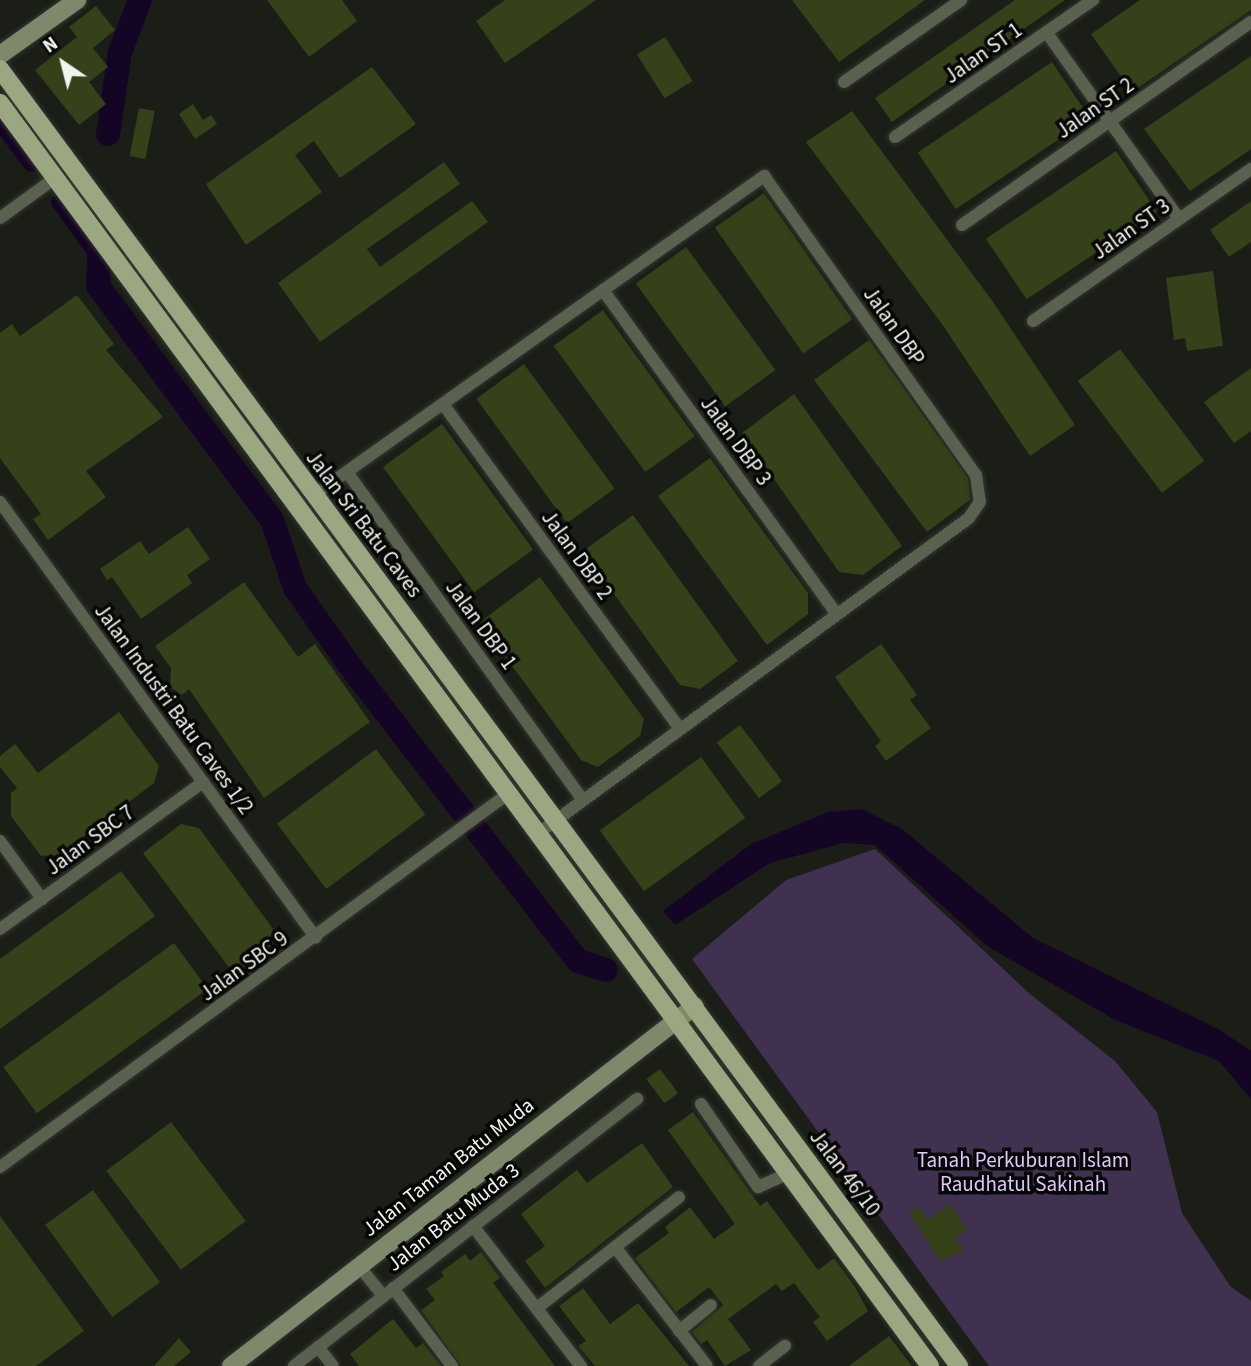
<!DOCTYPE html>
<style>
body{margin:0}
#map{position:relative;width:1251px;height:1366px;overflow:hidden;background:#1b1e17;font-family:"Source Sans 3",sans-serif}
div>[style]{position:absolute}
.green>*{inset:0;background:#403150}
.water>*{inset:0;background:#150524}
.canal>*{height:14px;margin:-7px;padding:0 7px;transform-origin:7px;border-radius:7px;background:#150524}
.river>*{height:24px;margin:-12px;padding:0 12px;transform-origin:12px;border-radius:12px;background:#150524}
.building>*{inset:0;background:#354118;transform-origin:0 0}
.roads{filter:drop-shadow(0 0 2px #353831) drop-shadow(0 0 2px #353831)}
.street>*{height:12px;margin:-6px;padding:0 6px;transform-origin:6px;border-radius:6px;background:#5b614f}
.secondary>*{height:18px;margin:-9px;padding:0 9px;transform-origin:9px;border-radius:9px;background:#7e896c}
.primary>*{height:18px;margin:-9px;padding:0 9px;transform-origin:9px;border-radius:9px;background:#9aa781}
span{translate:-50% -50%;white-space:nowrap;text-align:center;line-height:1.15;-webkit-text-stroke:7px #070705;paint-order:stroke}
.street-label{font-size:21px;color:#f2f4ef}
.park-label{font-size:21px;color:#dec7fc}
.north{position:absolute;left:28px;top:28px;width:70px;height:70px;-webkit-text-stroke:5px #070705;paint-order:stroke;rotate:325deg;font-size:19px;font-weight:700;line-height:28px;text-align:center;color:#f2f4ef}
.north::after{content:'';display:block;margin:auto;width:24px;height:32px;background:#f2f4ef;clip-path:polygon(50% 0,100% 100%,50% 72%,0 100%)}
</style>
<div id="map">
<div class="green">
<i style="clip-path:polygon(875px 849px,1030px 994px,1115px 1061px,1157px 1112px,1182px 1213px,1230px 1286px,1251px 1301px,1251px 1366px,989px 1366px,692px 959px,786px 880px)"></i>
</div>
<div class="water">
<i style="clip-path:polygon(861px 809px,902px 829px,1033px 938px,1220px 1030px,1251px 1051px,1251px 1099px,1219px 1061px,1115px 1020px,987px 946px,875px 845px,844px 843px,770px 863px,675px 925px,663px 911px,751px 844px,828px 812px)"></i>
</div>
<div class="canal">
<i style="left:0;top:124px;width:51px;rotate:52.9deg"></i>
<i style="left:58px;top:202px;width:70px;rotate:54.3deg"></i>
</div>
<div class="river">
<i style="left:108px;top:134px;width:83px;rotate:-81.7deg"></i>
<i style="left:120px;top:52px;width:56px;rotate:-69deg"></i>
<i style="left:99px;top:259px;width:27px;rotate:92deg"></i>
<i style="left:98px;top:286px;width:292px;rotate:53.4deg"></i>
<i style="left:272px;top:520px;width:72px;rotate:71.3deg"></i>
<i style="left:295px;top:588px;width:95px;rotate:54.8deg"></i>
<i style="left:350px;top:666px;width:373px;rotate:52.3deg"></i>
<i style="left:578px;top:961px;width:29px;rotate:18deg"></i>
</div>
<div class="building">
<i style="clip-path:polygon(267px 0,342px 0,357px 21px,309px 57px)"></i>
<i style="clip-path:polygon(505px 0,596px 0,505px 63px,476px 21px)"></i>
<i style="clip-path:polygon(792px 0,925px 0,839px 62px)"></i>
<i style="clip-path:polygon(1015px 0,1065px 0,892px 122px,875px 98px)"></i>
<i style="clip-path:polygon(1140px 0,1251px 0,1251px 10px,1132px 92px,1091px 34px)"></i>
<i style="clip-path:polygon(96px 6px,115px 30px,93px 48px,108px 67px,89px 82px,106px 104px,79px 125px,35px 70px,77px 37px,69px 27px)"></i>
<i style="left:665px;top:37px;width:52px;height:33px;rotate:58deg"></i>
<i style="clip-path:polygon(1251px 56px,1251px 149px,1190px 191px,1144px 129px)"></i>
<i style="left:1052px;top:62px;width:68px;height:162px;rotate:56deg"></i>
<i style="clip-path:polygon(372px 67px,416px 124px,340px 178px,314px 141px,295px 155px,322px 192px,246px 245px,206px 184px)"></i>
<i style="clip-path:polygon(193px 104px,203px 120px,211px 115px,217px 124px,195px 139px,179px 114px)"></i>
<i style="left:139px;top:108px;width:16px;height:49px;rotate:11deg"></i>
<i style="clip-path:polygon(852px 111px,993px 302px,1075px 425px,1030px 456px,942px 324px,806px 142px)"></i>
<i style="left:1116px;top:151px;width:73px;height:157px;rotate:56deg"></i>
<i style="clip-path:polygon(444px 162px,460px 184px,367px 249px,380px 267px,472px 201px,488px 222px,320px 342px,278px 283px)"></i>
<i style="left:764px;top:193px;width:154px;height:60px;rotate:55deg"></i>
<i style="clip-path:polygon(1251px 201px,1251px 242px,1229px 257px,1210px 230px)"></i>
<i style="left:686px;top:247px;width:152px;height:62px;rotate:54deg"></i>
<i style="clip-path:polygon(1213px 271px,1223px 346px,1187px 351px,1185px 338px,1174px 340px,1166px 278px)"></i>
<i style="clip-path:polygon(77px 295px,114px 344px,106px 350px,163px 417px,86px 471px,106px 497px,48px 540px,33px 519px,41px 514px,0 458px,0 333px,12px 324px,20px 336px)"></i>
<i style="left:603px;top:310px;width:156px;height:61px;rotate:54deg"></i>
<i style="clip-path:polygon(869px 340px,968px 478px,970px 500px,927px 532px,814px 380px)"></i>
<i style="left:1120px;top:349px;width:140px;height:53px;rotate:53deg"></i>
<i style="left:524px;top:364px;width:154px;height:59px;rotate:54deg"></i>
<i style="clip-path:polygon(1251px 368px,1251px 431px,1234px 443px,1204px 402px)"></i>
<i style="clip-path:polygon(794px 394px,902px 546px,863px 575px,839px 572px,742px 433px)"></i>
<i style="left:442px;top:424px;width:155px;height:73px;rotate:54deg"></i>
<i style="clip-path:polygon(710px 458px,808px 593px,808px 614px,767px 645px,658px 496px)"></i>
<i style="clip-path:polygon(633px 515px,738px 661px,700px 689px,680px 685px,583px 551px)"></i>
<i style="clip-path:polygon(188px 527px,210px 559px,187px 575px,192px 583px,141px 619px,112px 577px,107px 580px,100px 569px,140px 541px,149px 554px)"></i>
<i style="clip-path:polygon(540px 577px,644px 719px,640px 736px,598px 767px,581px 760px,480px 622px)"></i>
<i style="clip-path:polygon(244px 582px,298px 657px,315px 644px,370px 722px,264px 798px,189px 689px,182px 695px,170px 687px,171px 668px,155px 646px)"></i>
<i style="clip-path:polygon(881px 644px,917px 695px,910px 700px,931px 728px,886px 761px,875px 746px,881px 741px,835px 677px)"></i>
<i style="clip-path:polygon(119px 712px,159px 766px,154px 783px,59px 855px,41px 856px,11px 816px,11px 793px,17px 788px,0 767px,0 756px,15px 744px,38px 773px)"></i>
<i style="left:740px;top:725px;width:70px;height:29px;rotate:53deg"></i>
<i style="left:376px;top:749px;width:82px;height:124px;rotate:53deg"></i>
<i style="left:701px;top:757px;width:75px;height:125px;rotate:54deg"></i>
<i style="clip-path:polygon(181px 824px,199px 828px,273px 929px,272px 945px,234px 974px,143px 853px)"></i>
<i style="clip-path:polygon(121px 871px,155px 916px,0 1029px,0 959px)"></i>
<i style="left:174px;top:943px;width:57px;height:211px;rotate:54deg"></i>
<i style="left:660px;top:1069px;width:30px;height:17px;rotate:53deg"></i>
<i style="clip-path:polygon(693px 1112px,760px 1206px,767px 1201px,818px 1270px,834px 1258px,855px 1287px,868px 1311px,827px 1341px,813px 1322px,820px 1317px,794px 1283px,782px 1291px,776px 1284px,728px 1319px,751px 1350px,725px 1366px,707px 1340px,701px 1344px,692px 1332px,723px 1305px,709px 1287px,676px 1312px,635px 1258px,669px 1233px,665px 1227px,690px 1207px,714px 1239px,735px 1224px,668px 1130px)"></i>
<i style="left:171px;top:1122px;width:124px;height:81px;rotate:53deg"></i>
<i style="clip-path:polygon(642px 1143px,673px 1187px,545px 1288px,525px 1261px,545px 1246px,521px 1214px,577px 1170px,587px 1183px)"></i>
<i style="left:93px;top:1190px;width:114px;height:59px;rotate:54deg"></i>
<i style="clip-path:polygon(950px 1204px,967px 1229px,955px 1237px,964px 1251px,940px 1261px,909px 1213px,919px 1206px,928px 1220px)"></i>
<i style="clip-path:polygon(0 1216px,84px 1331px,36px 1366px,0 1366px)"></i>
<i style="clip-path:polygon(481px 1252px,500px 1278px,493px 1283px,555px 1366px,461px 1366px,421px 1310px,435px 1300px,426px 1289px,444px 1276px,441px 1272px,465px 1254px,470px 1261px)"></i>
<i style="clip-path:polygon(583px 1288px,610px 1324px,638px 1303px,689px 1366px,595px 1366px,578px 1346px,586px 1341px,559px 1306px)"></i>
<i style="clip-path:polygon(393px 1319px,416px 1348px,423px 1343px,441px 1366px,359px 1366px,350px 1354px)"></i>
<i style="clip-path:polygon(889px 1336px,912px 1366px,849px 1366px)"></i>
<i style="clip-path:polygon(179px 1338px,191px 1352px,174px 1366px,154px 1366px)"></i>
</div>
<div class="roads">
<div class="street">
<i style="left:1047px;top:33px;width:228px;rotate:54.6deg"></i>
<i style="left:844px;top:82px;width:143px;rotate:-35deg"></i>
<i style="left:895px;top:137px;width:241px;rotate:-34.7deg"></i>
<i style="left:0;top:218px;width:68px;rotate:-36deg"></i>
<i style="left:962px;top:225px;width:353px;rotate:-35.1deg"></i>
<i style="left:603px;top:290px;width:400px;rotate:54.2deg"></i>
<i style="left:1033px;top:321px;width:266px;rotate:-34.9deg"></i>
<i style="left:443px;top:404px;width:402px;rotate:53.9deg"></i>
<i style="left:347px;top:472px;width:404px;rotate:54.3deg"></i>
<i style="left:314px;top:495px;width:552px;rotate:-35.33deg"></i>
<i style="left:764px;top:176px;width:367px;rotate:54.7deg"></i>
<i style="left:976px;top:475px;width:27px;rotate:82deg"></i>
<i style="left:980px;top:502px;width:19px;rotate:125deg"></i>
<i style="left:969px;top:518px;width:532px;rotate:143.8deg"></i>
<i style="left:0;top:502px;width:538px;rotate:54.07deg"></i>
<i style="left:0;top:841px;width:72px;rotate:54.1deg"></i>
<i style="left:0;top:929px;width:251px;rotate:-35.9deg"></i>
<i style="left:701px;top:1104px;width:101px;rotate:55.5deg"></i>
<i style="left:758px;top:1187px;width:35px;rotate:-24deg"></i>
<i style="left:0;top:1167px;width:632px;rotate:-36.31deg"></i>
<i style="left:473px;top:1226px;width:177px;rotate:52.4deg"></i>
<i style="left:615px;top:1247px;width:150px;rotate:52.3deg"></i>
<i style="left:359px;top:1266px;width:38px;rotate:51deg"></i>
<i style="left:393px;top:1288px;width:98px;rotate:52.9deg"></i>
<i style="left:537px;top:1308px;width:180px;rotate:-38deg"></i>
<i style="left:679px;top:1331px;width:41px;rotate:-39.1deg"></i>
<i style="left:318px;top:1347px;width:24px;rotate:52deg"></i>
<i style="left:294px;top:1366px;width:435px;rotate:-37.9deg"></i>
<i style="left:759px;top:1366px;width:33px;rotate:-38deg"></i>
</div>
<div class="secondary">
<i style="left:0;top:55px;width:95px;rotate:-35.5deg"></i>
<i style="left:231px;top:1366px;width:587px;rotate:-37.81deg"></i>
</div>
<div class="primary">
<i style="left:0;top:69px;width:1613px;rotate:53.52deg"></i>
<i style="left:0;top:103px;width:1568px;rotate:53.63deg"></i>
</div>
</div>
<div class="street-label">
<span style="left:983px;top:53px;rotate:-35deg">Jalan ST 1</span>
<span style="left:1095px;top:108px;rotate:-35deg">Jalan ST 2</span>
<span style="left:1131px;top:229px;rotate:-35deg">Jalan ST 3</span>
<span style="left:894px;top:326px;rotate:55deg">Jalan DBP</span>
<span style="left:736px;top:441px;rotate:54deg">Jalan DBP 3</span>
<span style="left:364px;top:524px;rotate:53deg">Jalan Sri Batu Caves</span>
<span style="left:577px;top:555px;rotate:54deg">Jalan DBP 2</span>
<span style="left:481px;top:625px;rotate:54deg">Jalan DBP 1</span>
<span style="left:174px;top:709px;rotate:54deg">Jalan Industri Batu Caves 1/2</span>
<span style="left:90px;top:840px;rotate:-36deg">Jalan SBC 7</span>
<span style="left:244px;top:966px;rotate:-36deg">Jalan SBC 9</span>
<span style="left:448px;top:1167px;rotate:-38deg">Jalan Taman Batu Muda</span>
<span style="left:845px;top:1173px;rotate:53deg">Jalan 46/10</span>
<span style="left:453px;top:1217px;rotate:-38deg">Jalan Batu Muda 3</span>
</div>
<div class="park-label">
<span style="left:1023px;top:1172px">Tanah Perkuburan Islam<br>Raudhatul Sakinah</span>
</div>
<div class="north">N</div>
</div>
